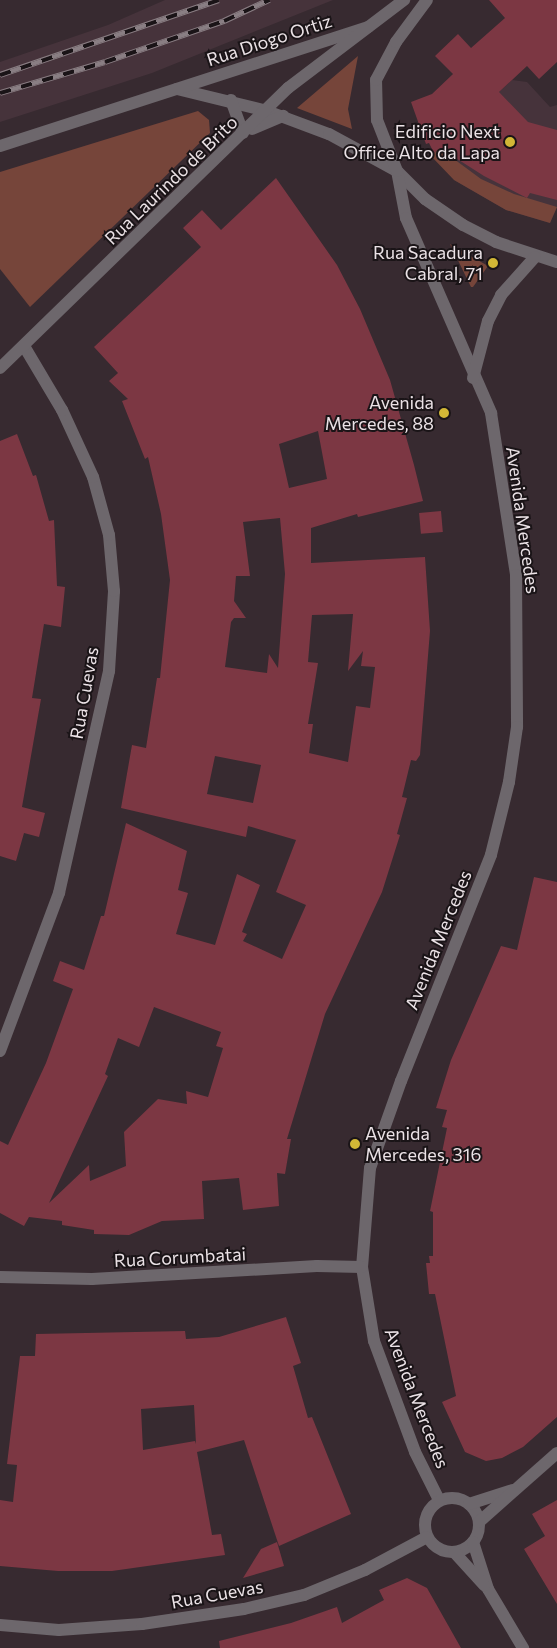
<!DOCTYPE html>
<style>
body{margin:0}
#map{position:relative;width:557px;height:1648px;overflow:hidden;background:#372a30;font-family:Commissioner,sans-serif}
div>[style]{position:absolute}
.built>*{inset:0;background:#46333b}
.green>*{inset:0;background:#76453a}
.building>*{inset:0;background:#7c3743;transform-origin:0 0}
.minor>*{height:12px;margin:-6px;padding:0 6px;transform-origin:6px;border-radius:6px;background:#6d676c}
.minor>.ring{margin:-6px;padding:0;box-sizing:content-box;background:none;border:12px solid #6d676c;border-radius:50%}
.tertiary>*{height:12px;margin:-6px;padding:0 6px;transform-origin:6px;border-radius:6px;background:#6d676c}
.rail>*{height:5.5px;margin-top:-2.75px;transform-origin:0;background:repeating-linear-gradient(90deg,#1a1417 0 11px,#897e83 0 22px);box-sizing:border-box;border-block:1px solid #897e83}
.dots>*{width:14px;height:14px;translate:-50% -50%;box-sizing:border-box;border:2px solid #1a1417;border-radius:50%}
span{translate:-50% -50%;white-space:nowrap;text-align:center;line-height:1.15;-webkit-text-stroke:4px #1a1417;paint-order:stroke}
.street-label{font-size:18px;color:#ebe2e6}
.poi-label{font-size:18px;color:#ebe2e6}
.right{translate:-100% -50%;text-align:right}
.left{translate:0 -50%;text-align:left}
</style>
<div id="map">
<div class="built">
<i style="clip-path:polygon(165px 0,333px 0,152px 73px,0 122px,0 62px,108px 25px)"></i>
<i style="clip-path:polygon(512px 80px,527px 82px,550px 107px,557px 105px,557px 207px,550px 223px,506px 210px,454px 180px,439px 148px)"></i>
</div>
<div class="green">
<i style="clip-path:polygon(358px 56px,348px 109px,352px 129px,297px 108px)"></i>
<i style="clip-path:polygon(198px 111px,209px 120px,210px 133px,30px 307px,0 269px,0 172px)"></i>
<i style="clip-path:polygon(439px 148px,481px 179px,514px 194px,557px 207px,550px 223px,506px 210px,454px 180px,431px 156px)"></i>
<i style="clip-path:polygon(450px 244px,488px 266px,473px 287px,471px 287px)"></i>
</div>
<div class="building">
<i style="clip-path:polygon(489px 0,557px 0,557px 62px,539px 79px,527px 66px,499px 92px,528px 122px,557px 130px,557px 200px,530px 193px,527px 198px,484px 176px,440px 148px,434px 153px,429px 143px,426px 144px,411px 102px,432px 94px,453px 74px,435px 56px,458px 34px,471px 48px,505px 18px)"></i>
<i style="clip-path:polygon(evenodd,276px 178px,337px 265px,360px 309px,390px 380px,414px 465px,423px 501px,358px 517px,357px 514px,311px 528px,311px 563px,425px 557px,430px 631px,420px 755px,416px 761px,411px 760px,402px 797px,407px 798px,397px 834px,400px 835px,382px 892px,325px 1014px,287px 1139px,291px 1139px,285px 1174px,277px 1173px,279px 1206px,243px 1210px,239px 1178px,202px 1181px,204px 1219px,162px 1221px,129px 1235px,94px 1234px,94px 1230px,62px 1225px,62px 1221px,29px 1217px,24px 1226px,0 1213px,0 1141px,8px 1145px,46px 1063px,73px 989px,53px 981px,60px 961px,84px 970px,101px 916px,104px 916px,126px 823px,187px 851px,178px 890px,188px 893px,176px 934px,215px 945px,237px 874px,260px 885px,242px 932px,247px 934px,243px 941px,282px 959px,306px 905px,276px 892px,296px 840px,248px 826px,246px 837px,121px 808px,132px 745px,146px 748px,157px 678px,160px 678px,170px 580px,161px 514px,148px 457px,145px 459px,122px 401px,128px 399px,109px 381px,118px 373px,94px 347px,201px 247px,183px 228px,202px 210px,221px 230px,276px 178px,318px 431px,327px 479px,289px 488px,279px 444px,318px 431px,276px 178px,280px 518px,285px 574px,278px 668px,269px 654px,267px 673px,225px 667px,231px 622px,234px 618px,246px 618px,234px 601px,236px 576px,250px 576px,243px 522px,280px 518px,276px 178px,353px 614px,348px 671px,363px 651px,361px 666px,375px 667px,370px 708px,356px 706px,348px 762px,309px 753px,313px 724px,308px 724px,318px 663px,308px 662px,312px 615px,353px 614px,276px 178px,215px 756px,261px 765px,253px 803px,207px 794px,215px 756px,276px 178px,154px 1007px,221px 1032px,216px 1046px,223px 1048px,208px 1097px,186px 1091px,187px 1104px,158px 1099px,124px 1132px,126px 1166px,90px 1181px,89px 1165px,49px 1203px,108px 1076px,105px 1074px,118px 1038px,139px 1047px,154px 1007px)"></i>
<i style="clip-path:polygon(17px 434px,33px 476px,36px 475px,49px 521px,54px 520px,57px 586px,65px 587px,61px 627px,44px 624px,32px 698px,41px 699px,22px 807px,45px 813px,39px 837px,24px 833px,16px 861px,0 856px,0 441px)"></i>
<i style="left:441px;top:511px;width:21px;height:22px;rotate:85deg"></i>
<i style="clip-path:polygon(534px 877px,557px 882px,557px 1417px,523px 1447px,502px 1458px,486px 1461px,465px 1452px,442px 1402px,456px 1396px,435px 1294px,429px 1294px,426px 1263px,430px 1263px,429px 1256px,433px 1256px,433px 1212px,430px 1211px,447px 1128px,442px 1127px,447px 1110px,436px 1108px,451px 1060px,501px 946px,517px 950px)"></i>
<i style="clip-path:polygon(evenodd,286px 1317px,301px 1363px,293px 1366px,308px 1418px,312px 1417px,351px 1514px,279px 1546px,244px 1440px,197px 1452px,212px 1535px,221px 1534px,225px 1555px,112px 1571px,58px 1571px,0 1566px,0 1500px,13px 1502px,17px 1465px,7px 1464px,20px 1356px,35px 1356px,36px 1334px,185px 1331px,186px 1339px,219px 1337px,286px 1317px,194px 1405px,196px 1444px,195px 1441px,143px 1450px,141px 1409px,194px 1405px)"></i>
<i style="clip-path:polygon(557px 1500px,557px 1604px,524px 1549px,545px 1536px,532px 1514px)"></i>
<i style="clip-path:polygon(277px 1542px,284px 1566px,243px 1578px,261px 1549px)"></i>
<i style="clip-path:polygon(407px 1578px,427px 1588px,461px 1648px,220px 1648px,219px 1641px,291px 1623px,337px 1607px,342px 1623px,384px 1600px,379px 1590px)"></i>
</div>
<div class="minor">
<i style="left:177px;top:89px;width:93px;rotate:13.7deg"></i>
<i style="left:267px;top:111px;width:66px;rotate:20.4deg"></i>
<i style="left:329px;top:134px;width:77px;rotate:28.6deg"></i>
<i style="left:397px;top:171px;width:40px;rotate:45deg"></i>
<i style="left:425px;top:199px;width:46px;rotate:34.4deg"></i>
<i style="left:463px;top:225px;width:37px;rotate:27deg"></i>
<i style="left:496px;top:242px;width:64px;rotate:18.2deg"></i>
<i style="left:0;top:146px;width:387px;rotate:-17.9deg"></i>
<i style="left:397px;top:171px;width:48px;rotate:79.2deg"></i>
<i style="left:406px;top:218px;width:213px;rotate:66.4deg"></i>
<i style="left:491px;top:413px;width:164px;rotate:81.2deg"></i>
<i style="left:516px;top:575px;width:152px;rotate:89.6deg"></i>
<i style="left:517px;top:727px;width:56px;rotate:98.3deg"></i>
<i style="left:509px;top:782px;width:75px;rotate:103.9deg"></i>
<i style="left:491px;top:855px;width:243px;rotate:111.7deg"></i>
<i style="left:401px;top:1081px;width:92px;rotate:109.6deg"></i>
<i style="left:370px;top:1168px;width:99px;rotate:94.6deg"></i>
<i style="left:362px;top:1267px;width:75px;rotate:80.8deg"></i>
<i style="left:374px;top:1341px;width:118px;rotate:69.7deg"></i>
<i style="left:415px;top:1452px;width:54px;rotate:63.4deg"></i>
<i style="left:473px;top:378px;width:59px;rotate:-75.3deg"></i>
<i style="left:488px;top:321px;width:29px;rotate:-63deg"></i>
<i style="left:501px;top:295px;width:51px;rotate:-48.2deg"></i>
<i style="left:0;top:1051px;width:169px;rotate:-69.5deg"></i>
<i style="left:59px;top:893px;width:228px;rotate:-77.3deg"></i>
<i style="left:109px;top:671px;width:80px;rotate:-86.4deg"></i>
<i style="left:114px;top:591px;width:56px;rotate:-95.1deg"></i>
<i style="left:109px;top:535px;width:60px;rotate:-105.4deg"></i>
<i style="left:93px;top:477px;width:74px;rotate:-114.8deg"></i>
<i style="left:62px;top:410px;width:74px;rotate:-120.7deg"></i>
<i style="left:0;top:1277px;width:92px;rotate:1.2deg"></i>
<i style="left:92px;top:1279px;width:225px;rotate:-3.3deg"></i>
<i style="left:317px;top:1266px;width:45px;rotate:1.3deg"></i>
<i class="ring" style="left:425px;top:1498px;width:42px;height:42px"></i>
<i style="left:469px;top:1504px;width:46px;rotate:-17.7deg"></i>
<i style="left:479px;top:1522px;width:104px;rotate:-41.5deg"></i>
<i style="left:473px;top:1542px;width:49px;rotate:72.3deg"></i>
<i style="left:488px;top:1589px;width:69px;rotate:59.3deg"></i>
<i style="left:454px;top:1552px;width:45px;rotate:47.7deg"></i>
<i style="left:0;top:1625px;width:59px;rotate:4.8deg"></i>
<i style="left:59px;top:1630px;width:83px;rotate:-4.1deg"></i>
<i style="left:142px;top:1624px;width:103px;rotate:-8.4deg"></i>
<i style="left:244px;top:1609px;width:62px;rotate:-13.1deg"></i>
<i style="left:304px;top:1595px;width:66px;rotate:-22.3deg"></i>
<i style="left:365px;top:1570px;width:70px;rotate:-28deg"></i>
</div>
<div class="tertiary">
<i style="left:231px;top:100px;width:35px;rotate:70deg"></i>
<i style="left:252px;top:129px;width:34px;rotate:-23deg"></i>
<i style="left:397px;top:171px;width:55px;rotate:-111.4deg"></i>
<i style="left:377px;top:120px;width:40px;rotate:-91.4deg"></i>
<i style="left:376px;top:80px;width:43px;rotate:-62.2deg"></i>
<i style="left:396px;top:42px;width:52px;rotate:-53.6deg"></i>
<i style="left:0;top:368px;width:402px;rotate:-44.2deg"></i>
<i style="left:288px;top:88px;width:146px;rotate:-37.2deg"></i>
</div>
<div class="rail">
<i style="left:0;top:75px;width:231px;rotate:-18.9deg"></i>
<i style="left:0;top:93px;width:109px;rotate:-16.4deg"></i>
<i style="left:105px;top:62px;width:126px;rotate:-19deg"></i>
<i style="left:224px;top:21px;width:50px;rotate:-25deg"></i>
</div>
<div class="dots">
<i style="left:510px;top:142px;background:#d2b736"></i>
<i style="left:493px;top:263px;background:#d2b736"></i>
<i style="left:444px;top:413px;background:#d2b736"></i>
<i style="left:355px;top:1144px;background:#d2b736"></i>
</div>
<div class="street-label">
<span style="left:269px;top:40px;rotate:-18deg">Rua Diogo Ortiz</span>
<span style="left:171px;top:180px;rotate:-44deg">Rua Laurindo de Brito</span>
<span style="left:523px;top:520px;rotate:82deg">Avenida Mercedes</span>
<span style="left:84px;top:693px;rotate:-80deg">Rua Cuevas</span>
<span style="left:438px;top:940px;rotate:-68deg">Avenida Mercedes</span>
<span style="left:180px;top:1257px;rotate:-3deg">Rua Corumbatai</span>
<span style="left:417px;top:1398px;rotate:69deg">Avenida Mercedes</span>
<span style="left:217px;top:1594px;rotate:-10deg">Rua Cuevas</span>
</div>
<div class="poi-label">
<span class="right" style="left:500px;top:142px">Edificio Next<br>Office Alto da Lapa</span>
<span class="right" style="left:483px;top:263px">Rua Sacadura<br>Cabral, 71</span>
<span class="right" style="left:434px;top:413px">Avenida<br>Mercedes, 88</span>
<span class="left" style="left:365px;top:1144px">Avenida<br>Mercedes, 316</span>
</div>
</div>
